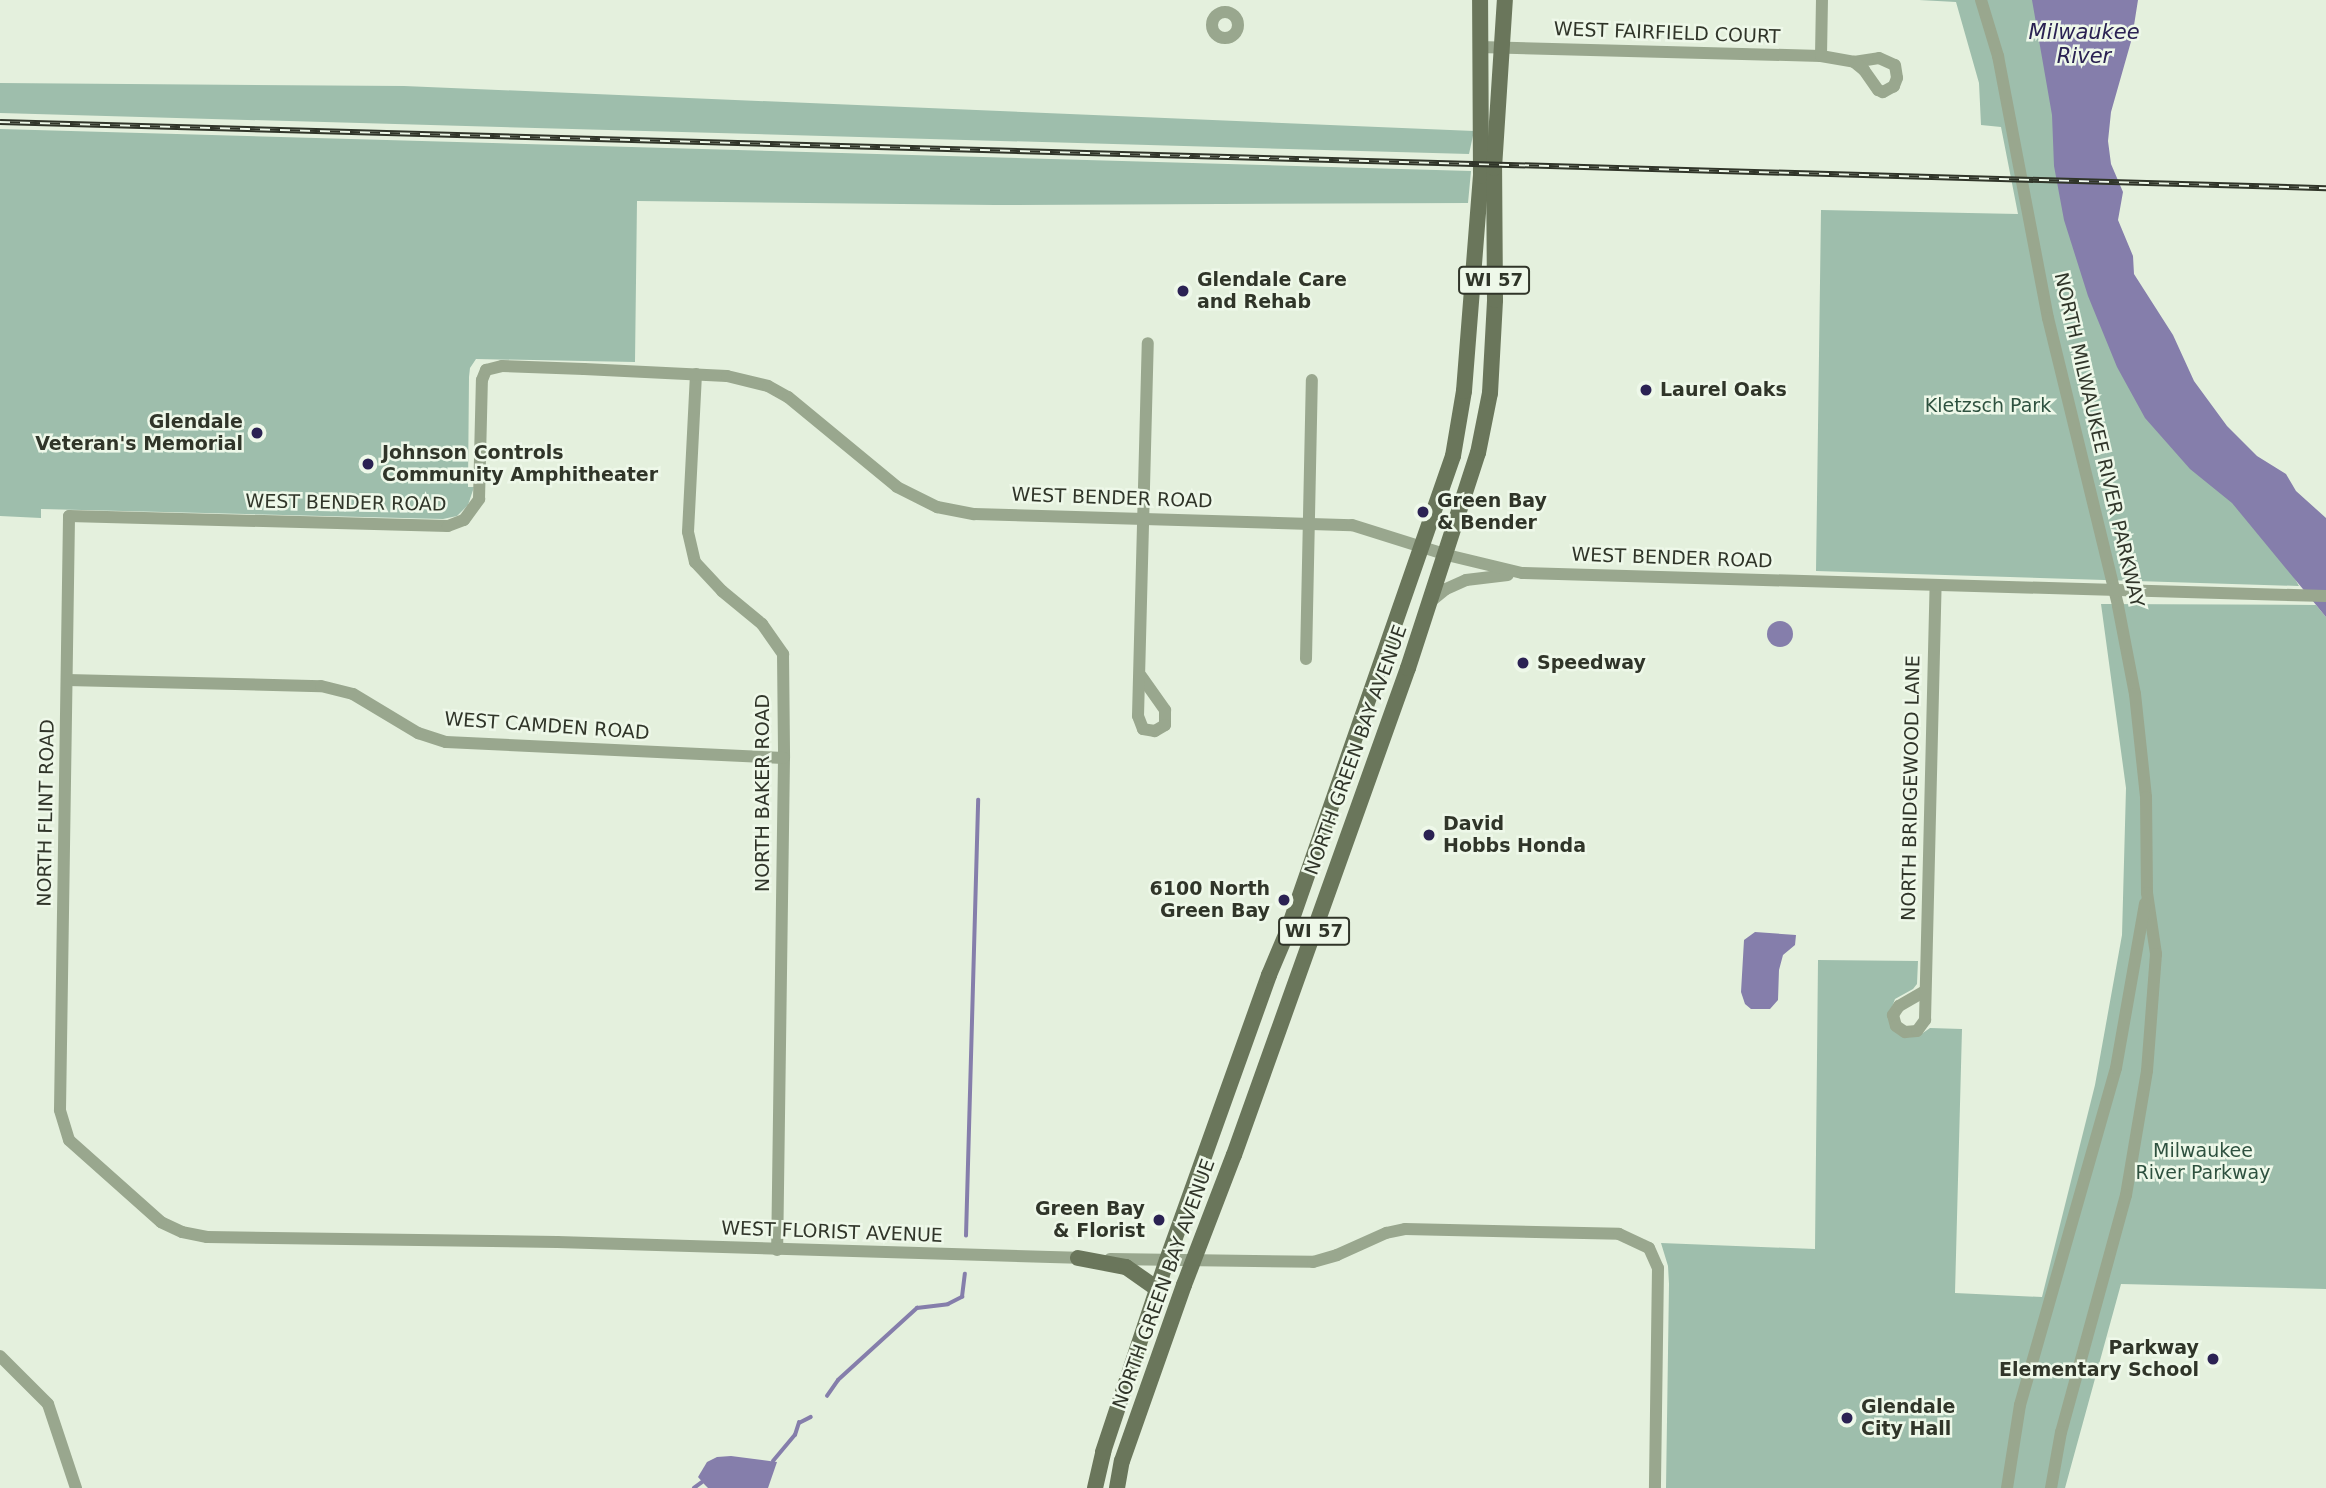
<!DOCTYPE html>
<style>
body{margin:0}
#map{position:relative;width:2326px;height:1488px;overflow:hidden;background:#e4f0dd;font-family:"DejaVu Sans",sans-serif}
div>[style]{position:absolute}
.green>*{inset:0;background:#9ebeac}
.water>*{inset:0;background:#857eab}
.round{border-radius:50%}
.stream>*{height:3.5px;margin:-1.75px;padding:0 1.75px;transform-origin:1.75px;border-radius:1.75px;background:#857eab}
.minor>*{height:12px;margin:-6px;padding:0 6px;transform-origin:6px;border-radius:6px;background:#99a78e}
.minor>.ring{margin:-6px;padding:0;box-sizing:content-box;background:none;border:12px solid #99a78e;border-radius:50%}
.major>*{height:16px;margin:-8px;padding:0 8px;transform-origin:8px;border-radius:8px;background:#6a765b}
.rail>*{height:6px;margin-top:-3px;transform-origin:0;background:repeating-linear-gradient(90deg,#eef8e9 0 10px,#303529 0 20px);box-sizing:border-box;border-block:2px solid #303529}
.dots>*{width:19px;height:19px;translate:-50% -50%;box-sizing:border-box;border:4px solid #eef8e9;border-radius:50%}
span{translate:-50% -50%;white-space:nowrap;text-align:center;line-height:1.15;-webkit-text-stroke:5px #eef8e9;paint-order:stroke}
.shield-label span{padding:2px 5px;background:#eef8e9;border:2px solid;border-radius:5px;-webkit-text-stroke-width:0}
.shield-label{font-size:18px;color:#303529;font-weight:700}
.street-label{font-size:19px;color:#303529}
.poi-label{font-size:19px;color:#303529;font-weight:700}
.left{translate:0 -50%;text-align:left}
.right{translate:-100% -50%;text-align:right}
.park-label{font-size:19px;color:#2e513f}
.water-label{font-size:21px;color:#2b2253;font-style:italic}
</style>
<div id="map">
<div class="green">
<i style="clip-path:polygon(1919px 0,2094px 0,2095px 226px,2299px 586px,1816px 571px,1821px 210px,2018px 214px,2001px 127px,1981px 125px,1979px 83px,1956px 2px)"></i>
<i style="clip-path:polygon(0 83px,404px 86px,1474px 131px,1469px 154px,0 113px)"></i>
<i style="clip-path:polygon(0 129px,1471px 171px,1468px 203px,995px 205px,637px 201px,635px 362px,476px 359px,470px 368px,469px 377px,468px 487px,474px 487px,468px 505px,457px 516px,443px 519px,41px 509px,41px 518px,0 516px)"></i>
<i style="clip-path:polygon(2101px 604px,2316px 605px,2326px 617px,2326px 1289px,2121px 1284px,2065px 1488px,1666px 1488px,1669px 1284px,1668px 1266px,1661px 1243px,1815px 1249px,1818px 960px,1918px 961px,1917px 984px,1913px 989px,1895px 999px,1888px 1018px,1920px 1035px,1930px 1028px,1962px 1029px,1955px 1293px,2042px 1297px,2095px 1085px,2122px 935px,2126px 788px)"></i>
</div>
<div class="water">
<i style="clip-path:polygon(2032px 0,2138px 0,2132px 38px,2111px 112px,2108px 141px,2111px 164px,2123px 192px,2118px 220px,2133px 256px,2134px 274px,2173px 335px,2194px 381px,2227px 426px,2257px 456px,2286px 474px,2296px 491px,2326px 518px,2326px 617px,2232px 503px,2190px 469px,2145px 418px,2117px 367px,2088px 296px,2064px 220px,2054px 166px,2052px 115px)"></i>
<i class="round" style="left:1767px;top:621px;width:26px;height:26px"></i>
<i style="clip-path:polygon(1755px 932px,1796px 935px,1795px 945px,1783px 955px,1779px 970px,1778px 1000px,1770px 1009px,1751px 1009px,1745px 1004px,1741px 992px,1744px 940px)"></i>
<i style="clip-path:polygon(731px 1456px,777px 1462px,768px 1488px,708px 1488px,705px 1485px,698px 1477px,707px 1462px,717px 1457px)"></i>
</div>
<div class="stream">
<i style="left:966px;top:1236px;width:436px;rotate:-88.4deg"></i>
<i style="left:827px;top:1396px;width:19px;rotate:-55deg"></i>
<i style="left:838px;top:1380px;width:107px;rotate:-42.3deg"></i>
<i style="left:917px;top:1308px;width:31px;rotate:-7deg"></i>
<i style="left:948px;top:1304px;width:16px;rotate:-27deg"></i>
<i style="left:962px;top:1297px;width:23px;rotate:-83deg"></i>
<i style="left:773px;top:1461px;width:34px;rotate:-50deg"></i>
<i style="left:795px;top:1435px;width:13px;rotate:-72deg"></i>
<i style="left:799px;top:1423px;width:13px;rotate:-27deg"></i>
<i style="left:694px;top:1488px;width:14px;rotate:-36deg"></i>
</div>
<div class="minor">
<i style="left:1981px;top:0;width:59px;rotate:73.1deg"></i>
<i style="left:1998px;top:56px;width:267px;rotate:79.2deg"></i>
<i style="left:2048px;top:318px;width:296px;rotate:76.3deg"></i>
<i style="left:2118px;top:606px;width:90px;rotate:79.1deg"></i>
<i style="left:2135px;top:694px;width:104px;rotate:83.9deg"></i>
<i style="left:2146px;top:797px;width:96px;rotate:89.4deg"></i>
<i style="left:2147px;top:893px;width:62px;rotate:81.6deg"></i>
<i style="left:2156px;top:954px;width:117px;rotate:94.4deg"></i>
<i style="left:2147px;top:1071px;width:126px;rotate:99.6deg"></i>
<i style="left:2126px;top:1195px;width:246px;rotate:105.3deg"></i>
<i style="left:2061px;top:1432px;width:57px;rotate:100.1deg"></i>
<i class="ring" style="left:1212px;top:12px;width:14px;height:14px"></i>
<i style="left:1479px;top:47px;width:342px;rotate:1.5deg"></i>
<i style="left:1821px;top:56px;width:34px;rotate:10deg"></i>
<i style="left:1854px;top:62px;width:25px;rotate:-9deg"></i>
<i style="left:1879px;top:58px;width:17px;rotate:24deg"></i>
<i style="left:1895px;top:65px;width:13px;rotate:81deg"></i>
<i style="left:1897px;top:78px;width:9px;rotate:111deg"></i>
<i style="left:1894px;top:86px;width:13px;rotate:151deg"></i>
<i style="left:1883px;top:92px;width:5px;rotate:-158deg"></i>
<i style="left:1878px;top:90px;width:24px;rotate:-125deg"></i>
<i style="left:1864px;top:70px;width:13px;rotate:-141deg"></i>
<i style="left:1821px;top:56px;width:56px;rotate:-89deg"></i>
<i style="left:696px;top:374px;width:158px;rotate:92.9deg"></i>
<i style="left:688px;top:532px;width:31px;rotate:77deg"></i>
<i style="left:695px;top:562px;width:40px;rotate:47deg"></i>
<i style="left:722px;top:591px;width:52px;rotate:39.5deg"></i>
<i style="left:762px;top:624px;width:37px;rotate:55deg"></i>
<i style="left:783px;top:654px;width:104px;rotate:89.4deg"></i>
<i style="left:784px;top:758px;width:492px;rotate:90.8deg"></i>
<i style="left:1431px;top:601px;width:19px;rotate:-39deg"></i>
<i style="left:1446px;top:589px;width:22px;rotate:-24deg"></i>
<i style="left:1466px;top:580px;width:42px;rotate:-6.8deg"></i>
<i style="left:1306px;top:659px;width:279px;rotate:-88.8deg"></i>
<i style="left:1141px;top:676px;width:42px;rotate:54.8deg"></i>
<i style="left:1165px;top:710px;width:15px;rotate:90deg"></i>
<i style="left:1165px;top:725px;width:12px;rotate:149deg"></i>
<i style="left:1155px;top:731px;width:12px;rotate:-171deg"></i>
<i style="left:1143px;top:729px;width:14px;rotate:-111deg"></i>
<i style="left:1138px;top:716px;width:373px;rotate:-88.5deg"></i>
<i style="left:67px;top:680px;width:254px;rotate:1.4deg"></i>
<i style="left:321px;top:686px;width:33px;rotate:14deg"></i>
<i style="left:353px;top:694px;width:76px;rotate:31deg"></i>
<i style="left:418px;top:733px;width:29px;rotate:18deg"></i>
<i style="left:446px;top:742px;width:338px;rotate:2.7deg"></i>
<i style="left:1925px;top:991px;width:30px;rotate:150deg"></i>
<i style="left:1899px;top:1006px;width:11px;rotate:124deg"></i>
<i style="left:1893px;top:1015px;width:11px;rotate:75deg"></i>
<i style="left:1896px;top:1026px;width:11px;rotate:34deg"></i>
<i style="left:1905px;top:1032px;width:12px;rotate:-5deg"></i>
<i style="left:1917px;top:1031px;width:14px;rotate:-54deg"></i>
<i style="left:1925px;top:1020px;width:435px;rotate:-88.6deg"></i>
<i style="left:1085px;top:1258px;width:528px;rotate:-178.26deg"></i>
<i style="left:557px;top:1242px;width:350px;rotate:-179.2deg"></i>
<i style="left:207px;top:1237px;width:25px;rotate:-169deg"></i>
<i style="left:182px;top:1232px;width:23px;rotate:-155deg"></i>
<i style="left:161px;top:1222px;width:123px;rotate:-138.3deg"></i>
<i style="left:69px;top:1140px;width:31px;rotate:-107deg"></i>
<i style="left:60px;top:1110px;width:594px;rotate:-89.13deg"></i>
<i style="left:69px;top:516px;width:379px;rotate:1.5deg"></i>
<i style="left:448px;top:526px;width:17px;rotate:-21deg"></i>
<i style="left:464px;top:520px;width:26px;rotate:-54deg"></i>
<i style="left:479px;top:499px;width:119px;rotate:-88.6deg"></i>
<i style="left:482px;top:380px;width:11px;rotate:-68deg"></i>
<i style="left:486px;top:370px;width:16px;rotate:-14deg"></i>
<i style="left:502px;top:366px;width:82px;rotate:2.1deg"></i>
<i style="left:584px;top:369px;width:143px;rotate:2.8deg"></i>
<i style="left:727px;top:376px;width:42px;rotate:13.7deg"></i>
<i style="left:768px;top:386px;width:23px;rotate:29deg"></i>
<i style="left:788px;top:397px;width:141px;rotate:39.5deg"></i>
<i style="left:897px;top:487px;width:45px;rotate:26.6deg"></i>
<i style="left:937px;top:507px;width:38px;rotate:11deg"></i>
<i style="left:974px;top:514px;width:378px;rotate:1.7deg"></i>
<i style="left:1352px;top:525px;width:100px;rotate:17.5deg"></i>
<i style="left:1447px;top:555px;width:77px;rotate:13.5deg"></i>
<i style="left:1522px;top:573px;width:804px;rotate:1.64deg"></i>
<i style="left:1110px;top:1259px;width:203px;rotate:0.8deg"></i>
<i style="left:1313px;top:1262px;width:25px;rotate:-16deg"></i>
<i style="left:1337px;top:1255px;width:54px;rotate:-24.2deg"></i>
<i style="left:1386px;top:1233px;width:19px;rotate:-12deg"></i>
<i style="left:1405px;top:1229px;width:214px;rotate:1.3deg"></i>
<i style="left:1619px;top:1234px;width:33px;rotate:25deg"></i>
<i style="left:1649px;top:1248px;width:22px;rotate:66deg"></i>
<i style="left:1658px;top:1268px;width:220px;rotate:90.8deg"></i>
<i style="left:0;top:1356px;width:68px;rotate:45deg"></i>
<i style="left:48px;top:1404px;width:89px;rotate:71.6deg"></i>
<i style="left:2007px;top:1488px;width:84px;rotate:-81.1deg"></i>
<i style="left:2020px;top:1405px;width:350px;rotate:-74.1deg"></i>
<i style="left:2116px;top:1068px;width:167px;rotate:-80deg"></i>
</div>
<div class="major">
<i style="left:1078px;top:1258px;width:49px;rotate:10.6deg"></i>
<i style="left:1126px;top:1267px;width:39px;rotate:35deg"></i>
<i style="left:1095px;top:1488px;width:37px;rotate:-77deg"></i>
<i style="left:1103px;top:1452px;width:202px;rotate:-71.6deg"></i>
<i style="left:1167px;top:1260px;width:303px;rotate:-70.3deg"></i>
<i style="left:1269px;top:975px;width:49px;rotate:-67.1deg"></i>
<i style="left:1288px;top:930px;width:502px;rotate:-70.81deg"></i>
<i style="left:1453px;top:456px;width:66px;rotate:-80.4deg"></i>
<i style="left:1464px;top:391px;width:216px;rotate:-85.5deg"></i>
<i style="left:1481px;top:176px;width:176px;rotate:-90.3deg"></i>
<i style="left:1117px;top:1488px;width:27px;rotate:-80deg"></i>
<i style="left:1122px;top:1461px;width:187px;rotate:-70.6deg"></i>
<i style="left:1184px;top:1285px;width:139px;rotate:-69deg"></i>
<i style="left:1234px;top:1155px;width:517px;rotate:-70.34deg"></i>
<i style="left:1408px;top:668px;width:226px;rotate:-72deg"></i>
<i style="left:1478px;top:453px;width:61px;rotate:-78.7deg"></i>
<i style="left:1490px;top:393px;width:93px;rotate:-86.9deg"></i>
<i style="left:1495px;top:300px;width:132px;rotate:-90.4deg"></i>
<i style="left:1494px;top:168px;width:168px;rotate:-86.3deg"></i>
</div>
<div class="rail">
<i style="left:0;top:122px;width:2327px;rotate:1.63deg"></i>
</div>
<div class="dots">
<i style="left:1183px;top:291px;background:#2b2253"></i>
<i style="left:1646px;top:390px;background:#2b2253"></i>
<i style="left:257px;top:433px;background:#2b2253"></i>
<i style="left:368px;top:464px;background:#2b2253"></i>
<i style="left:1423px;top:512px;background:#2b2253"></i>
<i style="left:1523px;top:663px;background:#2b2253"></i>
<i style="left:1429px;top:835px;background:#2b2253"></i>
<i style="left:1284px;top:900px;background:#2b2253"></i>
<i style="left:1159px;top:1220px;background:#2b2253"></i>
<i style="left:2213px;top:1359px;background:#2b2253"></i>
<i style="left:1847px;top:1418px;background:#2b2253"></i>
</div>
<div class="shield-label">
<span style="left:1494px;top:280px">WI 57</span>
<span style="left:1314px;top:931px">WI 57</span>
</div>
<div class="street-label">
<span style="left:1667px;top:33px;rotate:2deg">WEST FAIRFIELD COURT</span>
<span style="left:2099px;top:440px;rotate:77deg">NORTH MILWAUKEE RIVER PARKWAY</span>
<span style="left:1112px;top:498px;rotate:2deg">WEST BENDER ROAD</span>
<span style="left:346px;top:503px;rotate:1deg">WEST BENDER ROAD</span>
<span style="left:1672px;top:558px;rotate:2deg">WEST BENDER ROAD</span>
<span style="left:547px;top:726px;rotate:4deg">WEST CAMDEN ROAD</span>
<span style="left:1356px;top:750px;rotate:-70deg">NORTH GREEN BAY AVENUE</span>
<span style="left:1911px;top:788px;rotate:-89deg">NORTH BRIDGEWOOD LANE</span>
<span style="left:763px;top:793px;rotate:-90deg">NORTH BAKER ROAD</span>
<span style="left:46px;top:813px;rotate:-89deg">NORTH FLINT ROAD</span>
<span style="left:832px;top:1232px;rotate:2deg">WEST FLORIST AVENUE</span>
<span style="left:1164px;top:1284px;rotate:-70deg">NORTH GREEN BAY AVENUE</span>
</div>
<div class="poi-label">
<span class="left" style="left:1197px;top:291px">Glendale Care<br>and Rehab</span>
<span class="left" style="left:1660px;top:390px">Laurel Oaks</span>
<span class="right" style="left:243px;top:433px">Glendale<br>Veteran's Memorial</span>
<span class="left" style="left:382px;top:464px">Johnson Controls<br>Community Amphitheater</span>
<span class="left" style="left:1437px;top:512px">Green Bay<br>&amp; Bender</span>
<span class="left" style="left:1537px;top:663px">Speedway</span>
<span class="left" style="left:1443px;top:835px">David<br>Hobbs Honda</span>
<span class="right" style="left:1270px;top:900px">6100 North<br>Green Bay</span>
<span class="right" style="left:1145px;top:1220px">Green Bay<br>&amp; Florist</span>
<span class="right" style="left:2199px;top:1359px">Parkway<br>Elementary School</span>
<span class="left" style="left:1861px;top:1418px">Glendale<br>City Hall</span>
</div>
<div class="park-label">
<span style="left:1988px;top:406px">Kletzsch Park</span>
<span style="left:2203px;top:1162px">Milwaukee<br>River Parkway</span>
</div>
<div class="water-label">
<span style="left:2084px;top:44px">Milwaukee<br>River</span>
</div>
</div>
